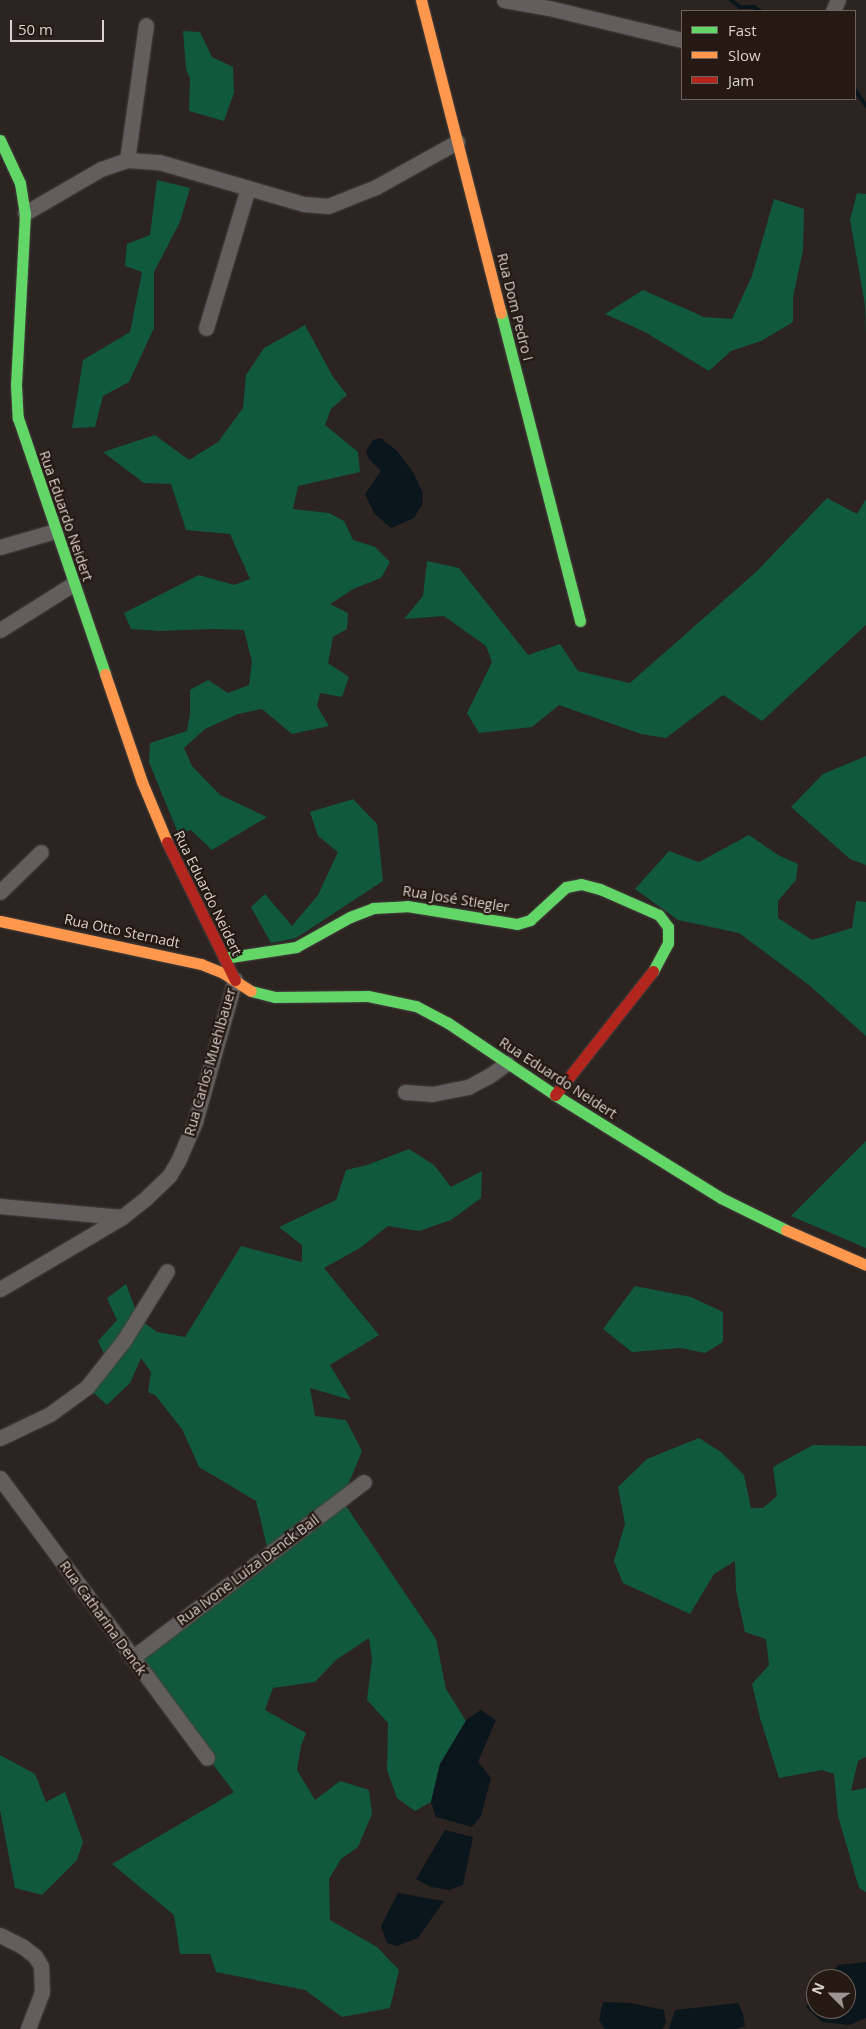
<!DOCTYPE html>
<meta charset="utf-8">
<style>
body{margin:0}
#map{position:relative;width:866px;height:2029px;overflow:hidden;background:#2b2421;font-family:"Open Sans",sans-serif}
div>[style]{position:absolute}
.forest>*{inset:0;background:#11593e}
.water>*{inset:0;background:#0a161b}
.stream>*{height:4px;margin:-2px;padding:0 2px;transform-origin:2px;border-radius:2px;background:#0a161b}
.roads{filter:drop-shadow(0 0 1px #46413e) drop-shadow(0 0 1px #46413e)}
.street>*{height:15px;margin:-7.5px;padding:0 7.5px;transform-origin:7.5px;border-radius:7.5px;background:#615e5d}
.fast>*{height:11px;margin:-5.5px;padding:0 5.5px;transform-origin:5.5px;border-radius:5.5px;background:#63d668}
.slow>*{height:11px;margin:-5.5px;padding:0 5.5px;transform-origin:5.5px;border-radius:5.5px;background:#ff974d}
.jam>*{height:11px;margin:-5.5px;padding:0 5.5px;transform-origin:5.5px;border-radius:5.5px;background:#b3261e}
span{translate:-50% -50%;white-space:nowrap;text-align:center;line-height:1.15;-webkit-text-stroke:4.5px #251913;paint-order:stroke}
.street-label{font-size:14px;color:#dbd2ce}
.legend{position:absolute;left:681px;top:10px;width:175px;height:90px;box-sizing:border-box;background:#251913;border:1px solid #6e635e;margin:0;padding:6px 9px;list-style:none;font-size:15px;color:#dbd2ce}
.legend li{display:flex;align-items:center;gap:10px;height:25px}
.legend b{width:25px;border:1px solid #6e635e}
.north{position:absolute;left:806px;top:1969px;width:50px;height:50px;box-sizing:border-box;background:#251913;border:1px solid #6e635e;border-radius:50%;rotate:293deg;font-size:14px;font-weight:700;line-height:20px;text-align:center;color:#dbd2ce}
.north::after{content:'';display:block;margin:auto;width:18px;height:22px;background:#9d9591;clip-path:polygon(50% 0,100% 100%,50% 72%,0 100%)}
.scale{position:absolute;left:10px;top:20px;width:94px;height:22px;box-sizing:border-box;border:2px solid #dbd2ce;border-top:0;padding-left:6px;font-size:15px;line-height:18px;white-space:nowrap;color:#dbd2ce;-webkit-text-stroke:4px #251913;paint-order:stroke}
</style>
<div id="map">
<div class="forest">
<i style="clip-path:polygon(183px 31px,200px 32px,212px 57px,233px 67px,234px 93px,224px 121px,189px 111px,190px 79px,186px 69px)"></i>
<i style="clip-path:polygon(157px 180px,190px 188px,180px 222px,154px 272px,154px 328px,129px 382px,103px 396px,95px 427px,72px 428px,83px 360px,130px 332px,142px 272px,125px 266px,127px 244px,150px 235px)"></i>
<i style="clip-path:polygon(857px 193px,866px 194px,866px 335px,865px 305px,850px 220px)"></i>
<i style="clip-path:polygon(774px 199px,804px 209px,803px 250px,793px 297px,793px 322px,761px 341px,731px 351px,709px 371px,645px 332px,605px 314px,643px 290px,704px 317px,732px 319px,752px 276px)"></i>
<i style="clip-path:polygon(305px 325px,333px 377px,347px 395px,331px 409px,325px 425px,358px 452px,360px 472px,298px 486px,293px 509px,329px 513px,344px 521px,353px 540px,375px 547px,390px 562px,381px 578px,355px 588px,330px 604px,348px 613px,347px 629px,333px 637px,328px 663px,349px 677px,342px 697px,320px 693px,317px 706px,329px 726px,292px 734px,262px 709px,238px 714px,205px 729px,184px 748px,192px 766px,220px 795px,267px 817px,212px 850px,191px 830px,178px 833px,149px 762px,150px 743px,187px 731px,190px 714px,190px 690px,208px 680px,228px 693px,249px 685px,252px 662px,244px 630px,212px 629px,160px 631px,131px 629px,124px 613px,199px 575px,234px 585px,250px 579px,230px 534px,186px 530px,171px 484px,144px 483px,103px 452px,155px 435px,189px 460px,218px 442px,243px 408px,246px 375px,264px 348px)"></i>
<i style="clip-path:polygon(827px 498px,857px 514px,866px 499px,866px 625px,762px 721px,723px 695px,666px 738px,641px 734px,559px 705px,532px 727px,479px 733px,467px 713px,492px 662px,486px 646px,444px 616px,404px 619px,423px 596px,427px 561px,459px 568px,528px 655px,560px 644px,578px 671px,630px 683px,756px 572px)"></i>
<i style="clip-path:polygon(866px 756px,866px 865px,850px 859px,791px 807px,823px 774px)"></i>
<i style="clip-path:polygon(353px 799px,377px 824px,383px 881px,296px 938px,271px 943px,251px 907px,265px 894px,292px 926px,318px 895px,338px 852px,318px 836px,310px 812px)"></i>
<i style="clip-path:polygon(749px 835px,778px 855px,798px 864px,796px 880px,778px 901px,778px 918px,812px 940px,852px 928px,856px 901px,866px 902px,866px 1036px,809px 985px,739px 933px,678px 920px,635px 889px,669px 851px,699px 862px)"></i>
<i style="clip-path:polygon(866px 1141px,866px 1248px,791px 1216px)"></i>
<i style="clip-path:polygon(409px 1149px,434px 1165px,451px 1187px,482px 1171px,481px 1198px,451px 1220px,419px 1231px,388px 1226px,360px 1248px,324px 1268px,379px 1335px,330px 1365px,351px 1400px,310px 1388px,315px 1416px,346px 1420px,362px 1451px,342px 1500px,436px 1639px,446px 1689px,466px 1721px,440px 1764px,431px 1802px,415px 1811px,397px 1798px,387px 1770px,388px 1723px,367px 1700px,372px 1659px,369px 1638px,336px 1660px,315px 1682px,273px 1688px,265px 1710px,306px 1733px,301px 1746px,297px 1770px,315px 1800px,340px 1781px,369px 1790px,372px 1814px,358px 1847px,341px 1859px,329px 1879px,330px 1920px,377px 1947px,399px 1970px,390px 2008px,342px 2017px,305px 1990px,216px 1972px,210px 1954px,180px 1954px,174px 1915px,112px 1864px,234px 1792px,132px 1658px,269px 1555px,256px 1501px,199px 1467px,182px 1429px,155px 1395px,148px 1392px,151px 1372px,141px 1358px,130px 1383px,107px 1405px,87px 1387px,108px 1363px,98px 1341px,117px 1320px,107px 1298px,126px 1284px,139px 1319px,157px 1332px,185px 1337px,241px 1246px,302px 1262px,302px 1245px,279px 1227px,336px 1200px,346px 1170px,367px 1165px)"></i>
<i style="clip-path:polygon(635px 1286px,691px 1297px,723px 1312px,723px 1342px,705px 1353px,681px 1348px,632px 1352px,603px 1329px)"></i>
<i style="clip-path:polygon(699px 1438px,721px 1452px,744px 1475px,751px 1508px,763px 1508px,777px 1496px,773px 1467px,813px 1445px,866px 1446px,866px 1757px,858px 1761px,851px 1791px,866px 1788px,866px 1892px,859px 1888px,838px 1816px,834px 1774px,822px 1770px,779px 1778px,760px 1718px,752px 1684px,769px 1665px,766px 1639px,745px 1632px,736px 1591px,735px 1561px,714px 1574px,690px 1614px,623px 1583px,614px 1561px,625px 1524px,618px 1487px,647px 1459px)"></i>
<i style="clip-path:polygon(0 1755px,35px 1774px,46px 1802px,65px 1792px,83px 1842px,77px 1860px,42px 1895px,15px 1888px,0 1810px)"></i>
</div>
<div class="water">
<i style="clip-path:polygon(381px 438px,397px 451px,413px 472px,423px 493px,422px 505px,414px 518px,391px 528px,374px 513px,365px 494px,381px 471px,369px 459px,366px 451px,373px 440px)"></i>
<i style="clip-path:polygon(481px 1710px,496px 1720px,478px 1762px,491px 1778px,481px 1816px,472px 1827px,436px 1817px,431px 1802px,440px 1764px,467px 1719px)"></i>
<i style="clip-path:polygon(445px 1830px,473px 1837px,463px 1885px,449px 1890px,431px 1887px,416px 1879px)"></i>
<i style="clip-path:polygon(398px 1893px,444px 1901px,418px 1938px,397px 1946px,387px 1943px,381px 1926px)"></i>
<i style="clip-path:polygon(866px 1962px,866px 2018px,849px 2025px,822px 2022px,806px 2007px,816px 1994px,816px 2009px,846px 2009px,846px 1979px,827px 1979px,838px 1965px)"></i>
<i style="clip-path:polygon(603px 2002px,630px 2003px,664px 2010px,666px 2023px,662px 2029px,605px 2029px,599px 2020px)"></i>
<i style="clip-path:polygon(738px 2003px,743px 2014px,745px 2026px,736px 2029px,669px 2029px,675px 2010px)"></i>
</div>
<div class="stream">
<i style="left:731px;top:0;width:11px;rotate:38deg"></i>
<i style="left:740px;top:7px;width:14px"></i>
<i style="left:754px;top:7px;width:7px;rotate:34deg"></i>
<i style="left:855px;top:90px;width:19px;rotate:55deg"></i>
</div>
<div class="roads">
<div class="street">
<i style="left:504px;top:0;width:46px;rotate:10.1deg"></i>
<i style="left:549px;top:8px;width:137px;rotate:13.5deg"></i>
<i style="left:833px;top:11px;width:12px;rotate:-66deg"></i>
<i style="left:127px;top:160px;width:136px;rotate:-82deg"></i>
<i style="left:25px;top:213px;width:88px;rotate:-30.1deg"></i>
<i style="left:101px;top:169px;width:28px;rotate:-19deg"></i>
<i style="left:127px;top:160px;width:32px;rotate:4deg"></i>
<i style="left:159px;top:162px;width:151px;rotate:16.2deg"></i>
<i style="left:304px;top:204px;width:24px;rotate:5deg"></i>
<i style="left:328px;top:206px;width:52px;rotate:-21.6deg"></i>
<i style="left:376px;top:187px;width:93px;rotate:-29.1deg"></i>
<i style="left:206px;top:328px;width:146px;rotate:-73.3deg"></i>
<i style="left:0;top:547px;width:57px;rotate:-16.2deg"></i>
<i style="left:0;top:630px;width:86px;rotate:-32.2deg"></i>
<i style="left:0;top:892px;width:57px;rotate:-44.3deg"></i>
<i style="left:405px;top:1092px;width:27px;rotate:4deg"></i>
<i style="left:432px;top:1094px;width:37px;rotate:-11deg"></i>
<i style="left:468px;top:1087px;width:24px;rotate:-28deg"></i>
<i style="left:489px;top:1076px;width:22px;rotate:-36deg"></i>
<i style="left:0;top:1206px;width:122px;rotate:5.2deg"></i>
<i style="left:0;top:1289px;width:142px;rotate:-30.5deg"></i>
<i style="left:122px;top:1217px;width:31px;rotate:-38deg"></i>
<i style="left:146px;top:1198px;width:32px;rotate:-44deg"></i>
<i style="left:169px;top:1176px;width:17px;rotate:-59deg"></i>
<i style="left:178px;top:1161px;width:43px;rotate:-66.4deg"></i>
<i style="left:195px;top:1122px;width:148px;rotate:-74.3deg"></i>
<i style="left:0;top:1438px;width:55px;rotate:-25.6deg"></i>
<i style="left:50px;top:1414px;width:46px;rotate:-36.1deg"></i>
<i style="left:87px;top:1387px;width:60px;rotate:-51.8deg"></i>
<i style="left:124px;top:1340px;width:81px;rotate:-58.1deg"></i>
<i style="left:0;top:1478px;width:348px;rotate:53.5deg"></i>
<i style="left:132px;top:1658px;width:291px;rotate:-37.2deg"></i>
<i style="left:0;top:1935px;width:25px;rotate:27deg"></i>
<i style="left:22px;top:1946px;width:16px;rotate:38deg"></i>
<i style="left:35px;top:1956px;width:12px;rotate:59deg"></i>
<i style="left:41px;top:1966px;width:26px;rotate:88deg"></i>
<i style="left:42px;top:1992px;width:40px;rotate:111deg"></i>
</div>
<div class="fast">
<i style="left:0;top:140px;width:47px;rotate:65.1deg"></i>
<i style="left:20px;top:183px;width:30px;rotate:81deg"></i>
<i style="left:25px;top:213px;width:172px;rotate:93deg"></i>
<i style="left:16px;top:385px;width:33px;rotate:87deg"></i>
<i style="left:18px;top:418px;width:270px;rotate:71.2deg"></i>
<i style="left:501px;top:313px;width:318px;rotate:75.6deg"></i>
<i style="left:224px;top:958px;width:73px;rotate:-8.7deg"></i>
<i style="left:296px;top:947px;width:62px;rotate:-29.1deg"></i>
<i style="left:350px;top:917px;width:25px;rotate:-21deg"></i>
<i style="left:373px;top:908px;width:34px;rotate:-3deg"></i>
<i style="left:407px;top:906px;width:111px;rotate:9.3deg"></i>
<i style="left:517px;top:924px;width:14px;rotate:-17deg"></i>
<i style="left:530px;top:920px;width:49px;rotate:-42.5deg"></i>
<i style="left:566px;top:887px;width:15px;rotate:-11deg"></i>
<i style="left:581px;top:884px;width:20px;rotate:15deg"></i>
<i style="left:600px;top:889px;width:64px;rotate:23.8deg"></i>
<i style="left:659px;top:915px;width:15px;rotate:53deg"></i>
<i style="left:668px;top:927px;width:16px;rotate:90deg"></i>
<i style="left:668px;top:943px;width:32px;rotate:118deg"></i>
<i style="left:251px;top:991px;width:25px;rotate:14deg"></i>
<i style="left:275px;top:997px;width:93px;rotate:-0.6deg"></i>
<i style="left:368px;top:996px;width:49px;rotate:11.8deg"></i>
<i style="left:416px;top:1006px;width:36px;rotate:28deg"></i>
<i style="left:448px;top:1023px;width:129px;rotate:33.9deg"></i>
<i style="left:555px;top:1095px;width:195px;rotate:31.8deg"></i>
<i style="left:721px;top:1198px;width:72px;rotate:26.2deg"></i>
</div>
<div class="slow">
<i style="left:421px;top:0;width:323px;rotate:75.7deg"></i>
<i style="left:105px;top:674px;width:114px;rotate:71.1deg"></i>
<i style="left:142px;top:782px;width:65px;rotate:67.4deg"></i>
<i style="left:0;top:921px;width:206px;rotate:12.1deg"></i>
<i style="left:201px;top:964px;width:24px;rotate:22deg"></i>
<i style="left:223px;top:973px;width:33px;rotate:33deg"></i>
<i style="left:786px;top:1230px;width:87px;rotate:23.6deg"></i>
</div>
<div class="jam">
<i style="left:167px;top:842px;width:154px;rotate:63.8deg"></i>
<i style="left:555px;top:1095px;width:158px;rotate:-51.7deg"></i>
</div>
</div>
<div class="street-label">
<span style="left:515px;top:307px;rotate:76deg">Rua Dom Pedro I</span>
<span style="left:66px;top:516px;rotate:71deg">Rua Eduardo Neidert</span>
<span style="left:208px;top:893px;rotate:64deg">Rua Eduardo Neidert</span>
<span style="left:456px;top:899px;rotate:9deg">Rua José Stiegler</span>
<span style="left:122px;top:931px;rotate:12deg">Rua Otto Sternadt</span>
<span style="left:210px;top:1062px;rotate:-74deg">Rua Carlos Muehlbauer</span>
<span style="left:558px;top:1078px;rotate:33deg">Rua Eduardo Neidert</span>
<span style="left:248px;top:1570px;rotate:-37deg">Rua Ivone Luíza Denck Bail</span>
<span style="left:103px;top:1618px;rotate:54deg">Rua Catharina Denck</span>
</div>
<ul class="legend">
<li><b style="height:6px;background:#63d668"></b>Fast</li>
<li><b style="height:6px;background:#ff974d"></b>Slow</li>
<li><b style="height:6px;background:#b3261e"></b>Jam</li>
</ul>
<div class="north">N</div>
<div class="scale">50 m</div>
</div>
